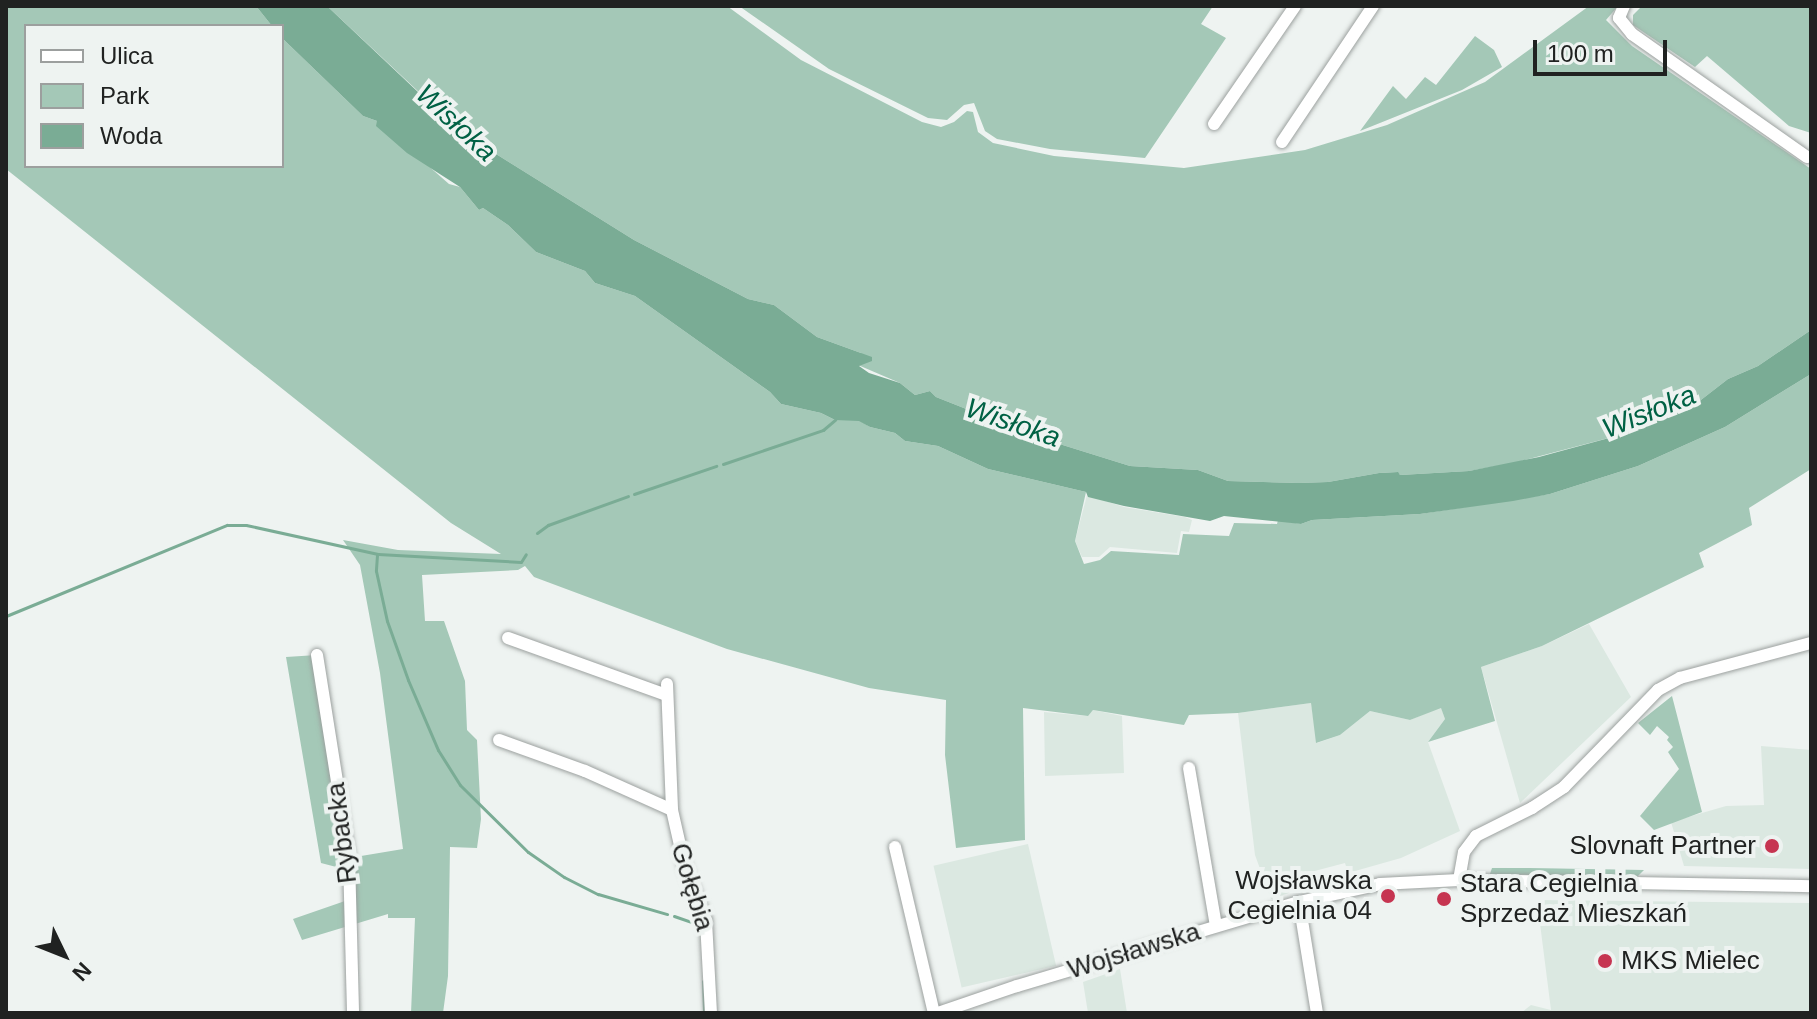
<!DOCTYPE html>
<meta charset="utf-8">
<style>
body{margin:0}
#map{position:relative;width:1817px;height:1019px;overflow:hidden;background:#eef3f1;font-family:Helvetica,sans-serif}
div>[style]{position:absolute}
.built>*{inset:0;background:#dbe8e1;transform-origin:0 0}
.green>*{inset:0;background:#a4c8b7}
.water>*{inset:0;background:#7aac95}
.stream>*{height:3px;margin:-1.5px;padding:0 1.5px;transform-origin:1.5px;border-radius:1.5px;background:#7aac95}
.roads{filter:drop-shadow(0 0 2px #9ca19f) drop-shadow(0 0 2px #9ca19f)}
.minor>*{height:12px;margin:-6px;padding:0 6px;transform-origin:6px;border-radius:6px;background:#fff}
.dots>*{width:22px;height:22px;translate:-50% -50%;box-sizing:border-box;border:4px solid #eef3f1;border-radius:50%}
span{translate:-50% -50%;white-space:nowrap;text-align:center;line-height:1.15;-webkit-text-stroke:8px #eef3f1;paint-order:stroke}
.street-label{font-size:26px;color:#202221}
.poi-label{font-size:26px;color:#202221}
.right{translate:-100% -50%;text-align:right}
.left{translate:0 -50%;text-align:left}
.water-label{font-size:28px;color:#006144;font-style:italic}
.frame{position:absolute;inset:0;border:8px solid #202221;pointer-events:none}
.legend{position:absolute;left:24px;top:24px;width:260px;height:144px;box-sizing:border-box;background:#eef3f1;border:2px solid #9c9f9e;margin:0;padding:10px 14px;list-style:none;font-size:24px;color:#202221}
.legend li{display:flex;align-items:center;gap:16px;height:40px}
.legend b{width:40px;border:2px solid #9c9f9e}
.north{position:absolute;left:24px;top:915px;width:80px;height:80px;-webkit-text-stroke:6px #eef3f1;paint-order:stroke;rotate:133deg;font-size:22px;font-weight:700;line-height:32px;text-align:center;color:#202221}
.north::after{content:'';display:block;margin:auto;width:28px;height:36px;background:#202221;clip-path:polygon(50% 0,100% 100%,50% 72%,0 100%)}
.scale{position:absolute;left:1533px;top:40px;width:134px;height:36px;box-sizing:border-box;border:4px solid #202221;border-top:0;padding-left:10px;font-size:24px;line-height:28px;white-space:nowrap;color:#202221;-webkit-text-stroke:6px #eef3f1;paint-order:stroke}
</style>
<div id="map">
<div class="built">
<i style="clip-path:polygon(1087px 495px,1124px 507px,1185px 517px,1192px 520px,1189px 532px,1181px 531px,1177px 553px,1110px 547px,1099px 557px,1082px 557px,1075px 541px)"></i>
<i style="clip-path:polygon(1589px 624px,1631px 697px,1520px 803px,1481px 667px,1542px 646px)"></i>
<i style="clip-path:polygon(1311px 703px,1317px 743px,1340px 735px,1370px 711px,1410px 720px,1441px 707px,1445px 719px,1428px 742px,1460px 831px,1401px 858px,1348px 873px,1345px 863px,1288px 878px,1289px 893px,1271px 899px,1255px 855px,1238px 713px)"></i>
<i style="clip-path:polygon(1093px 710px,1122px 716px,1124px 773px,1045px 776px,1044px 712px,1087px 716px)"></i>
<i style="clip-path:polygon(1761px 746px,1811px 750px,1811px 869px,1684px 866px,1671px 822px,1726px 806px,1764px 805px)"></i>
<i style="left:1028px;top:844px;width:125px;height:97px;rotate:77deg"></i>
<i style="clip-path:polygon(1537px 900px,1811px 903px,1811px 1013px,1521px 1013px,1531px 1005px,1551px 1010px)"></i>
<i style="clip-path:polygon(1120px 969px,1127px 1013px,1088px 1013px,1083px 982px)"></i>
</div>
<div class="green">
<i style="clip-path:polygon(6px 6px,256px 6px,272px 26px,26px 26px,26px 166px,282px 166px,282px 38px,363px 116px,377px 121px,449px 184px,460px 187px,479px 210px,483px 208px,508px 225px,536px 252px,585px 271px,595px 283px,635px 296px,770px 392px,781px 404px,821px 413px,835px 420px,859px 420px,870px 427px,895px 433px,905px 441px,938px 446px,988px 469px,1086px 492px,1075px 541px,1084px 564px,1100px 560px,1111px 551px,1179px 555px,1183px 534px,1229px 536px,1234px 523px,1277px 524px,1278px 520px,1301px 524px,1312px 520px,1420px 514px,1550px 494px,1638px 466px,1725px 427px,1811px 374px,1811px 469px,1749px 508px,1752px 525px,1699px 553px,1704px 567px,1542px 646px,1481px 667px,1495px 721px,1428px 742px,1445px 719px,1441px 708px,1410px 720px,1370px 711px,1340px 735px,1316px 743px,1311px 703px,1238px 713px,1189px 715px,1184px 725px,1093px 710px,1088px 716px,1023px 708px,1025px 840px,956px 848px,945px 755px,946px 700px,869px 688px,727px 649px,534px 577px,525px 566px,518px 570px,422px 575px,425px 621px,444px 621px,465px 681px,467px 730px,477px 740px,481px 819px,477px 848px,450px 847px,448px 976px,443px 1013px,411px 1013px,415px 918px,388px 918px,388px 914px,302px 940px,293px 919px,345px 901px,344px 869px,321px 863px,286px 657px,317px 655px,349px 858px,403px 849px,380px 673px,360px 565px,343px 540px,398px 550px,501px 554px,451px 523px,6px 169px)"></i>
<i style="clip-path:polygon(327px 6px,727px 6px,801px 60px,922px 122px,941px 127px,954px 122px,967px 111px,973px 112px,978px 132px,993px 143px,1054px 156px,1184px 168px,1305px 150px,1387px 125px,1485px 82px,1589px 6px,1618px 6px,1606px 20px,1632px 46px,1811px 169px,1811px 330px,1758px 366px,1728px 379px,1697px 403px,1620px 435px,1514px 463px,1469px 471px,1400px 475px,1397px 472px,1379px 473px,1328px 482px,1299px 483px,1228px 481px,1198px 470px,1130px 466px,1037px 437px,936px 397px,930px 391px,915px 395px,900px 383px,858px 365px,861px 353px,817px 337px,774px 305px,748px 299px,634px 240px,496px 154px,452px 117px,437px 109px)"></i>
<i style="clip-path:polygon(739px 6px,1213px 6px,1201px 24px,1226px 38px,1145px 158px,1050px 149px,997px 139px,985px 131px,974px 103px,964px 105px,947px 120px,928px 118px,829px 69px)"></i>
<i style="clip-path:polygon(1642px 6px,1811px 6px,1811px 133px,1789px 126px,1707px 56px,1695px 67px,1633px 25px,1633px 15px)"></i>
<i style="clip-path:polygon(1475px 36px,1494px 50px,1502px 67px,1462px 90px,1360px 131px,1393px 86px,1406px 99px,1425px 77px,1436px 85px)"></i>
<i style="clip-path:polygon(1672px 696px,1702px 812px,1654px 830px,1640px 816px,1679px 769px,1668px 752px,1673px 747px,1667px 740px,1669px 737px,1657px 726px,1650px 735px,1638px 723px)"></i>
<i style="clip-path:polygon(1492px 868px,1530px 868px,1644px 870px,1637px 877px,1490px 874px)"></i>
</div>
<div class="water">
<i style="clip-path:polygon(256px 6px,327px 6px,436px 109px,452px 117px,496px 154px,634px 240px,748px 299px,774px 305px,817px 337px,872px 357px,872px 361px,859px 366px,869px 373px,900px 383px,915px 395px,930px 391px,936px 397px,1037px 437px,1130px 466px,1198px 470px,1228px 481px,1299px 483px,1328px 482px,1379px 473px,1398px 472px,1400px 475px,1469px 471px,1539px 457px,1620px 435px,1697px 403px,1728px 379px,1758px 366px,1811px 330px,1811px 374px,1725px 427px,1638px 466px,1550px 494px,1513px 501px,1420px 514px,1312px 520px,1301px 524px,1224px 516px,1210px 521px,1124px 506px,1088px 497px,1086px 492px,988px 469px,938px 446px,905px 441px,895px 433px,870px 427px,859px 421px,835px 420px,821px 413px,781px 404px,770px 392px,635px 296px,595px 283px,585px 271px,536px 252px,508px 225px,483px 208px,479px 210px,460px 187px,407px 153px,376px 126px,377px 121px,363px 116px,282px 38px,282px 26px,272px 26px)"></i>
</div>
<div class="stream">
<i style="left:723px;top:464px;width:106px;rotate:-18.8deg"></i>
<i style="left:823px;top:430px;width:16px;rotate:-40deg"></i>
<i style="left:634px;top:494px;width:87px;rotate:-18.9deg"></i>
<i style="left:537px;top:533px;width:14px;rotate:-36deg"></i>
<i style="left:548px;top:525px;width:85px;rotate:-19.9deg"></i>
<i style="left:377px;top:555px;width:16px;rotate:94deg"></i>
<i style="left:376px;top:571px;width:51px;rotate:77.6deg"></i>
<i style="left:387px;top:621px;width:63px;rotate:70.4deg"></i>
<i style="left:408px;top:680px;width:76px;rotate:66.8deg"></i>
<i style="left:438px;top:750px;width:41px;rotate:57.8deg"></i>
<i style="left:460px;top:785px;width:95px;rotate:44.6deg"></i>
<i style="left:528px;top:852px;width:44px;rotate:34.8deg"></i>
<i style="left:564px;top:877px;width:38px;rotate:27deg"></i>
<i style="left:598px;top:894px;width:72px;rotate:16.2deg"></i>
<i style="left:6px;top:616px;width:239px;rotate:-22.4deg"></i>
<i style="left:227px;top:525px;width:19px"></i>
<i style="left:246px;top:525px;width:135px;rotate:12.4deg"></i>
<i style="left:378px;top:554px;width:143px;rotate:3.2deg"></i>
<i style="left:521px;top:562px;width:9px;rotate:-58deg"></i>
<i style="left:674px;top:916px;width:24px;rotate:19deg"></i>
<i style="left:697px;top:924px;width:10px;rotate:61deg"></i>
<i style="left:703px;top:981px;width:32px;rotate:88deg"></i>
</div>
<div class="roads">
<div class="minor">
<i style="left:1624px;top:6px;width:13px;rotate:113deg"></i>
<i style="left:1619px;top:18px;width:21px;rotate:51deg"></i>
<i style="left:1632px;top:34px;width:214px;rotate:35.1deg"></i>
<i style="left:1214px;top:124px;width:143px;rotate:-55.5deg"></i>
<i style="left:1282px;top:142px;width:164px;rotate:-56.2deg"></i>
<i style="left:508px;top:638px;width:168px;rotate:19.8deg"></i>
<i style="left:317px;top:655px;width:206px;rotate:81deg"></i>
<i style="left:349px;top:858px;width:155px;rotate:88.5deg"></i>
<i style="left:667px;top:684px;width:126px;rotate:87.7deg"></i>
<i style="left:672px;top:810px;width:58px;rotate:77.2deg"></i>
<i style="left:685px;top:867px;width:58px;rotate:68.7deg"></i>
<i style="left:706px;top:921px;width:92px;rotate:86.9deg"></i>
<i style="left:499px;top:740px;width:91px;rotate:19.8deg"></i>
<i style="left:585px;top:771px;width:95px;rotate:24.1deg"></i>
<i style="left:1189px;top:768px;width:160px;rotate:80.3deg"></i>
<i style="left:895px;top:847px;width:171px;rotate:76.8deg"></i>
<i style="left:1459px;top:880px;width:28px;rotate:-80deg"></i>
<i style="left:1464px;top:852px;width:20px;rotate:-53deg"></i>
<i style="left:1476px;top:836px;width:63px;rotate:-26.6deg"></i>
<i style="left:1532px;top:808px;width:38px;rotate:-33deg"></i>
<i style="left:1564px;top:787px;width:135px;rotate:-45.9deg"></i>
<i style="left:1658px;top:690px;width:25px;rotate:-29deg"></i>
<i style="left:1680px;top:678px;width:136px;rotate:-15deg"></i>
<i style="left:1299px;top:902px;width:112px;rotate:80.8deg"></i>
<i style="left:938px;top:1013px;width:83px;rotate:-18.9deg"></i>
<i style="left:1017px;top:986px;width:294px;rotate:-16.6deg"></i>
<i style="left:1299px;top:902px;width:83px;rotate:-12.5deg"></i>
<i style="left:1380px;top:884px;width:79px;rotate:-2.9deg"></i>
<i style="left:1459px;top:880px;width:352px;rotate:1deg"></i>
</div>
</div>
<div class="dots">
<i style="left:1772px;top:846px;background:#c63551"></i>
<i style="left:1388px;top:896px;background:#c63551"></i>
<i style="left:1444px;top:899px;background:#c63551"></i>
<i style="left:1605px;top:961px;background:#c63551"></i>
</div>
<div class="street-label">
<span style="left:342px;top:833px;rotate:-97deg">Rybacka</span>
<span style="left:692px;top:887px;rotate:73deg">Gołębia</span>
<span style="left:1134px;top:951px;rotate:-17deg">Wojsławska</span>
</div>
<div class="poi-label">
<span class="right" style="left:1756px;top:846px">Slovnaft Partner</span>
<span class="right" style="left:1372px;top:896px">Wojsławska<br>Cegielnia 04</span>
<span class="left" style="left:1460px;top:899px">Stara Cegielnia<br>Sprzedaż Mieszkań</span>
<span class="left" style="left:1621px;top:961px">MKS Mielec</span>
</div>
<div class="water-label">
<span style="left:456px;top:123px;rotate:43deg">Wisłoka</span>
<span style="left:1649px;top:412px;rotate:-22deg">Wisłoka</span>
<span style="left:1013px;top:423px;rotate:19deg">Wisłoka</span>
</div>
<div class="frame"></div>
<ul class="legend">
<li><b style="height:10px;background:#fff"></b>Ulica</li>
<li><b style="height:22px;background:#a4c8b7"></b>Park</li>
<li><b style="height:22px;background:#7aac95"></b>Woda</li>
</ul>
<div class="north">N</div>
<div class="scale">100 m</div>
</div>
